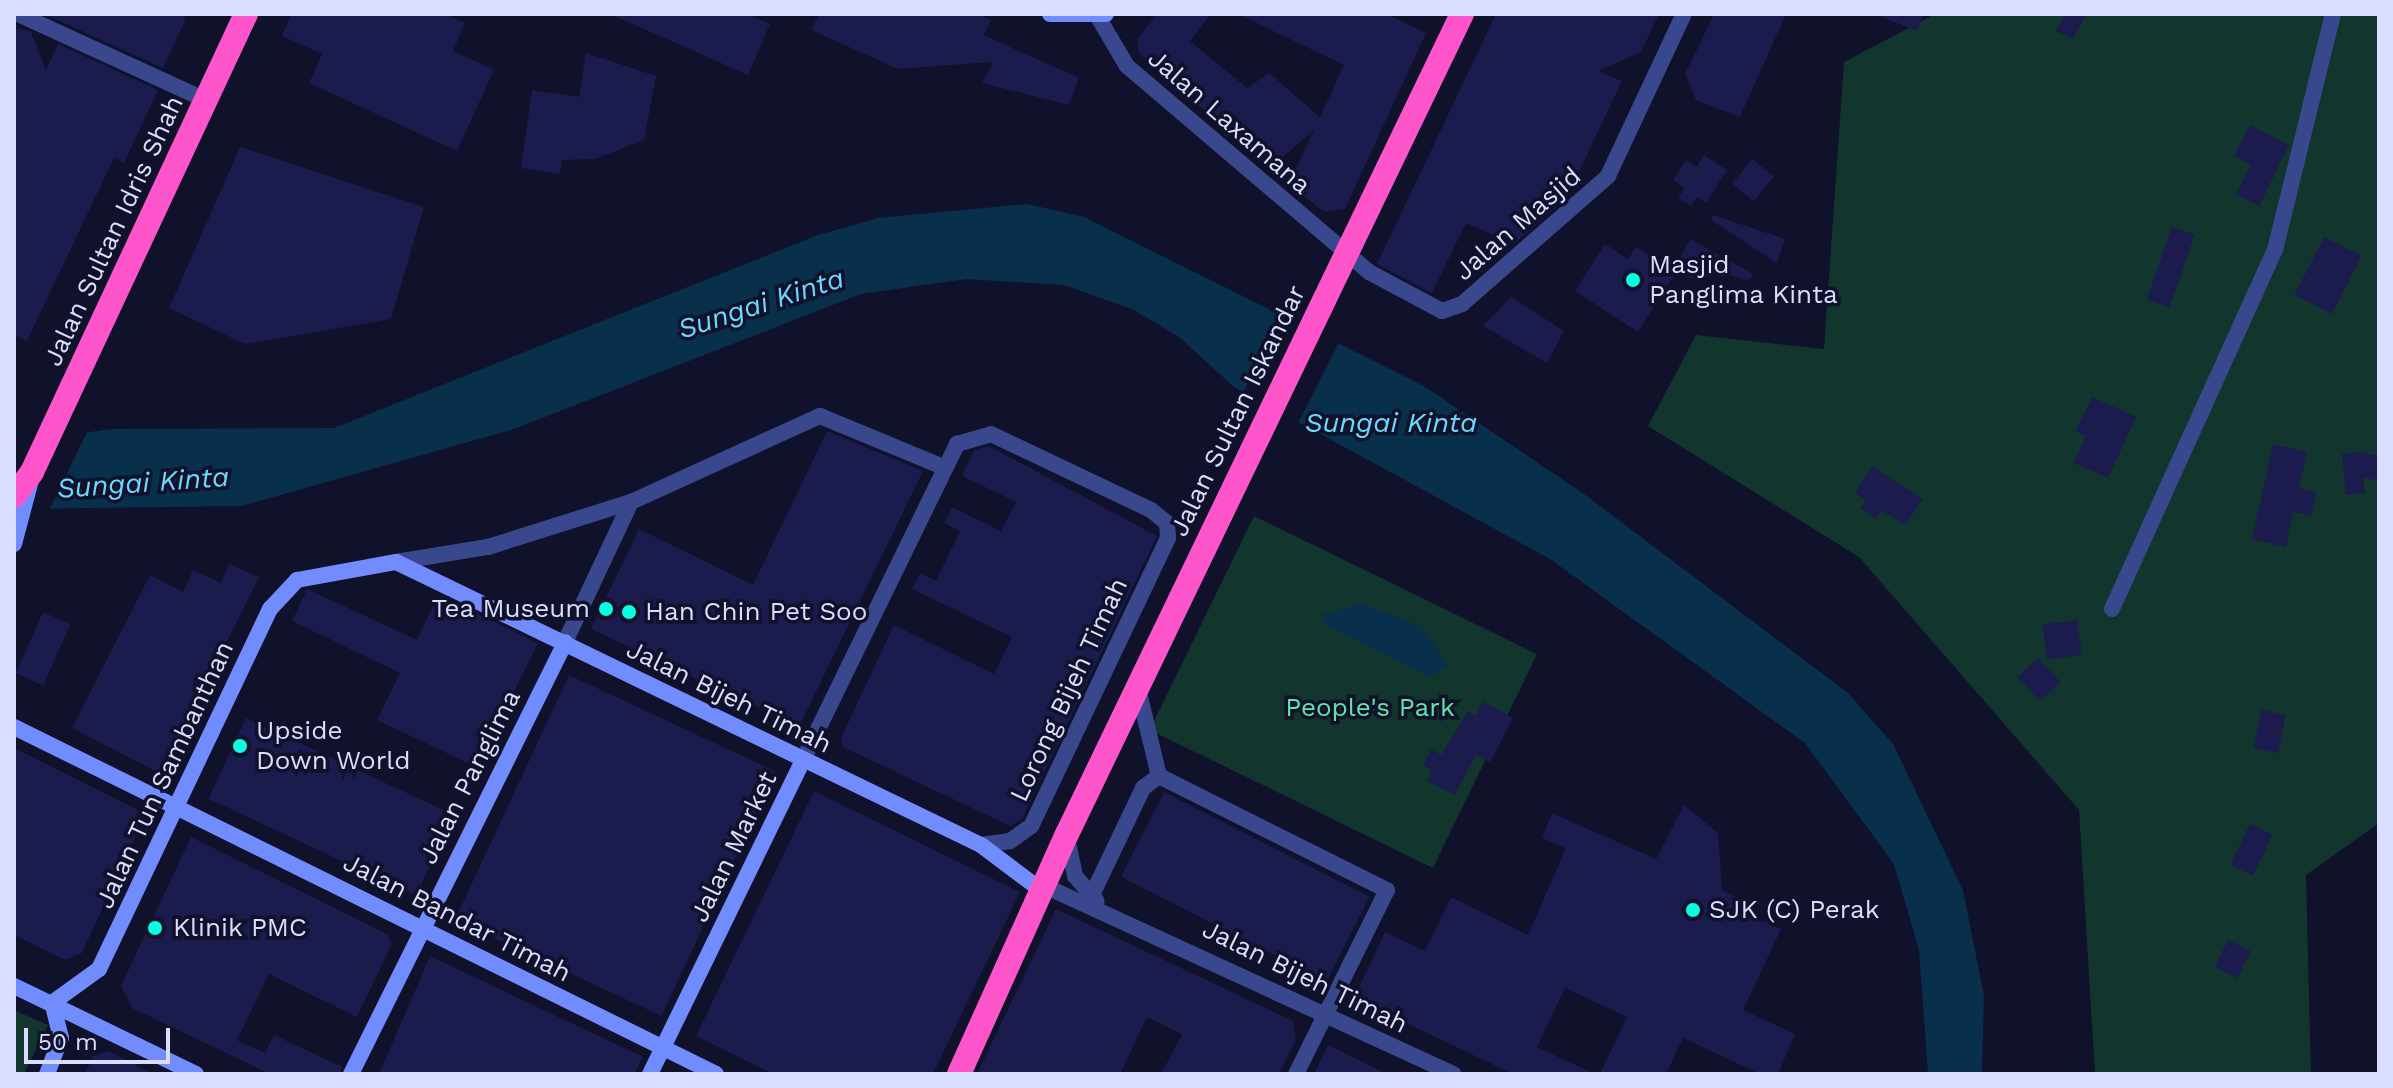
<!DOCTYPE html>
<style>
body{margin:0}
#map{position:relative;width:2393px;height:1088px;overflow:hidden;background:#10112b;font-family:"Work Sans",sans-serif}
div>[style]{position:absolute}
.green>*{inset:0;background:#12352d;transform-origin:0 0}
.water>*{inset:0;background:#082f4b}
.pier>*{inset:0;background:#10112b;transform-origin:0 0}
.building>*{inset:0;background:#1b1b4d;transform-origin:0 0}
.street>*{height:16px;margin:-8px;padding:0 8px;transform-origin:8px;border-radius:8px;background:#39488c}
.secondary>*{height:16px;margin:-8px;padding:0 8px;transform-origin:8px;border-radius:8px;background:#718cff}
.highway>*{height:24px;margin:-12px;padding:0 12px;transform-origin:12px;border-radius:12px;background:#ff55cb}
.dots>*{width:22px;height:22px;translate:-50% -50%;box-sizing:border-box;border:4px solid #10112b;border-radius:50%}
span{translate:-50% -50%;white-space:nowrap;text-align:center;line-height:1.15;-webkit-text-stroke:7px #10112b;paint-order:stroke}
.street-label{font-size:26px;color:#daddff}
.poi-label{font-size:26px;color:#daddff}
.left{translate:0 -50%;text-align:left}
.right{translate:-100% -50%;text-align:right}
.park-label{font-size:26px;color:#5fe6a7}
.water-label{font-size:28px;color:#68d9ff;font-style:italic}
.frame{position:absolute;inset:0;border:16px solid #daddff;pointer-events:none}
.scale{position:absolute;left:24px;top:1028px;width:146px;height:36px;box-sizing:border-box;border:4px solid #daddff;border-top:0;padding-left:10px;font-size:24px;line-height:28px;white-space:nowrap;color:#daddff;-webkit-text-stroke:6px #10112b;paint-order:stroke}
</style>
<div id="map">
<div class="green">
<i style="clip-path:polygon(1935px 14px,2379px 14px,2379px 823px,2306px 875px,2311px 1074px,2095px 1074px,2079px 810px,1859px 557px,1648px 426px,1696px 335px,1824px 349px,1844px 62px)"></i>
<i style="left:1254px;top:516px;width:315px;height:238px;rotate:26deg"></i>
<i style="clip-path:polygon(14px 1010px,48px 1025px,24px 1074px,14px 1074px)"></i>
</div>
<div class="water">
<i style="clip-path:polygon(1027px 204px,1084px 217px,1424px 386px,1584px 494px,1848px 693px,1893px 744px,1963px 890px,1984px 996px,1982px 1074px,1928px 1074px,1919px 950px,1894px 864px,1805px 743px,1550px 559px,1234px 387px,1179px 337px,1134px 310px,1064px 285px,966px 279px,861px 294px,514px 429px,242px 506px,14px 509px,14px 442px,112px 429px,334px 428px,818px 235px,878px 218px)"></i>
<i style="clip-path:polygon(1361px 604px,1420px 626px,1449px 665px,1430px 677px,1324px 624px,1322px 615px)"></i>
</div>
<div class="pier">
<i style="left:1285px;top:310px;width:63px;height:97px;rotate:27deg"></i>
<i style="clip-path:polygon(89px 428px,50px 509px,14px 513px,14px 438px)"></i>
</div>
<div class="building">
<i style="clip-path:polygon(44px 14px,184px 14px,185px 21px,163px 68px)"></i>
<i style="clip-path:polygon(291px 14px,445px 14px,465px 23px,453px 51px,494px 70px,457px 151px,309px 83px,322px 54px,282px 36px)"></i>
<i style="clip-path:polygon(610px 14px,747px 14px,770px 24px,748px 75px)"></i>
<i style="clip-path:polygon(819px 14px,978px 14px,991px 20px,984px 35px,1079px 78px,1069px 105px,982px 83px,993px 62px,898px 69px,811px 30px)"></i>
<i style="clip-path:polygon(1157px 14px,1211px 14px,1190px 41px,1247px 88px,1269px 73px,1320px 117px,1344px 65px,1238px 14px,1386px 14px,1426px 33px,1345px 209px,1325px 212px,1288px 185px,1314px 130px,1270px 168px,1139px 53px,1137px 40px)"></i>
<i style="clip-path:polygon(1496px 14px,1659px 14px,1641px 52px,1598px 71px,1622px 81px,1567px 197px,1514px 244px,1466px 223px,1432px 293px,1377px 264px)"></i>
<i style="clip-path:polygon(1714px 14px,1786px 14px,1740px 117px,1696px 100px,1685px 74px)"></i>
<i style="clip-path:polygon(1874px 14px,1923px 14px,1917px 31px)"></i>
<i style="clip-path:polygon(2065px 14px,2086px 14px,2073px 39px,2056px 31px)"></i>
<i style="clip-path:polygon(14px 27px,31px 32px,46px 70px,58px 44px,158px 90px,124px 163px,114px 158px,27px 341px,14px 335px)"></i>
<i style="clip-path:polygon(586px 53px,656px 76px,644px 140px,595px 159px,562px 160px,560px 174px,521px 168px,532px 90px,579px 97px)"></i>
<i style="clip-path:polygon(2250px 125px,2289px 145px,2259px 206px,2236px 194px,2251px 165px,2234px 156px)"></i>
<i style="clip-path:polygon(240px 147px,424px 207px,391px 319px,245px 344px,169px 308px)"></i>
<i style="clip-path:polygon(1704px 155px,1727px 170px,1706px 203px,1697px 197px,1691px 206px,1678px 198px,1685px 188px,1673px 180px,1686px 160px,1697px 167px)"></i>
<i style="left:1752px;top:159px;width:28px;height:32px;rotate:39deg"></i>
<i style="clip-path:polygon(1713px 215px,1785px 239px,1777px 263px,1711px 220px)"></i>
<i style="left:2172px;top:227px;width:24px;height:77px;rotate:19deg"></i>
<i style="left:2324px;top:237px;width:42px;height:65px;rotate:27deg"></i>
<i style="clip-path:polygon(1690px 239px,1753px 274px,1749px 281px,1709px 268px,1701px 283px,1674px 269px)"></i>
<i style="clip-path:polygon(1605px 244px,1628px 259px,1636px 247px,1676px 272px,1638px 332px,1575px 291px)"></i>
<i style="clip-path:polygon(1511px 297px,1564px 331px,1547px 363px,1483px 326px)"></i>
<i style="clip-path:polygon(2092px 397px,2136px 417px,2108px 478px,2074px 463px,2086px 436px,2076px 431px)"></i>
<i style="clip-path:polygon(827px 431px,923px 471px,799px 727px,591px 629px,639px 529px,753px 585px)"></i>
<i style="clip-path:polygon(2273px 444px,2307px 452px,2299px 488px,2316px 492px,2311px 516px,2293px 512px,2286px 547px,2252px 539px)"></i>
<i style="clip-path:polygon(989px 446px,1157px 536px,1022px 819px,1010px 826px,843px 747px,841px 738px,894px 625px,994px 674px,1012px 637px,912px 589px,920px 573px,936px 581px,960px 531px,944px 523px,952px 507px,1001px 531px,1016px 502px,962px 476px,974px 450px)"></i>
<i style="clip-path:polygon(2361px 452px,2379px 456px,2379px 481px,2363px 477px,2365px 493px,2346px 495px,2342px 454px)"></i>
<i style="clip-path:polygon(1872px 466px,1923px 499px,1905px 525px,1881px 510px,1876px 519px,1860px 508px,1866px 500px,1855px 493px)"></i>
<i style="clip-path:polygon(229px 564px,259px 577px,161px 774px,72px 728px,150px 575px,183px 592px,193px 570px,221px 583px)"></i>
<i style="clip-path:polygon(307px 589px,417px 640px,433px 606px,458px 619px,464px 607px,538px 643px,476px 767px,377px 720px,400px 673px,292px 621px)"></i>
<i style="left:43px;top:612px;width:30px;height:67px;rotate:24deg"></i>
<i style="left:2077px;top:620px;width:35px;height:35px;rotate:82deg"></i>
<i style="left:2038px;top:658px;width:33px;height:28px;rotate:47deg"></i>
<i style="left:569px;top:675px;width:228px;height:270px;rotate:25deg"></i>
<i style="clip-path:polygon(1483px 702px,1513px 718px,1490px 762px,1476px 754px,1455px 795px,1427px 781px,1432px 770px,1423px 765px,1431px 749px,1441px 755px,1468px 711px,1476px 716px)"></i>
<i style="left:2261px;top:710px;width:25px;height:39px;rotate:11deg"></i>
<i style="left:246px;top:718px;width:229px;height:89px;rotate:25deg"></i>
<i style="clip-path:polygon(14px 748px,146px 814px,82px 953px,65px 960px,14px 935px)"></i>
<i style="clip-path:polygon(814px 791px,1020px 892px,933px 1074px,773px 1074px,696px 1036px)"></i>
<i style="left:1164px;top:792px;width:231px;height:95px;rotate:27deg"></i>
<i style="clip-path:polygon(1684px 805px,1718px 833px,1722px 890px,1747px 902px,1743px 911px,1781px 929px,1743px 1010px,1795px 1034px,1778px 1074px,1760px 1074px,1683px 1038px,1666px 1074px,1600px 1074px,1627px 1017px,1565px 988px,1537px 1047px,1595px 1074px,1513px 1074px,1354px 998px,1385px 932px,1425px 951px,1451px 897px,1528px 935px,1566px 848px,1542px 838px,1552px 813px,1656px 859px)"></i>
<i style="left:2250px;top:824px;width:25px;height:45px;rotate:26deg"></i>
<i style="clip-path:polygon(191px 837px,387px 934px,392px 944px,357px 1017px,269px 974px,237px 1040px,265px 1053px,274px 1035px,342px 1067px,340px 1074px,270px 1074px,132px 1008px,121px 986px)"></i>
<i style="clip-path:polygon(1056px 909px,1293px 1021px,1296px 1040px,1279px 1074px,1161px 1074px,1182px 1034px,1147px 1017px,1120px 1074px,977px 1074px)"></i>
<i style="left:2228px;top:940px;width:25px;height:30px;rotate:26deg"></i>
<i style="clip-path:polygon(430px 956px,643px 1057px,634px 1074px,379px 1074px)"></i>
<i style="clip-path:polygon(1328px 1045px,1387px 1074px,1314px 1074px)"></i>
<i style="clip-path:polygon(108px 1051px,153px 1074px,85px 1074px,93px 1056px)"></i>
</div>
<div class="street">
<i style="left:18px;top:14px;width:207px;rotate:24.6deg"></i>
<i style="left:1098px;top:17px;width:57px;rotate:59.4deg"></i>
<i style="left:1127px;top:66px;width:318px;rotate:40.4deg"></i>
<i style="left:1369px;top:272px;width:83px;rotate:28.1deg"></i>
<i style="left:1442px;top:311px;width:21px;rotate:-19deg"></i>
<i style="left:1462px;top:304px;width:194px;rotate:-41.2deg"></i>
<i style="left:1608px;top:176px;width:179px;rotate:-64.9deg"></i>
<i style="left:396px;top:562px;width:93px;rotate:-9.3deg"></i>
<i style="left:488px;top:547px;width:150px;rotate:-17.5deg"></i>
<i style="left:631px;top:502px;width:208px;rotate:-24.5deg"></i>
<i style="left:820px;top:416px;width:133px;rotate:22.5deg"></i>
<i style="left:2112px;top:609px;width:394px;rotate:-65.6deg"></i>
<i style="left:2275px;top:250px;width:243px;rotate:-76.2deg"></i>
<i style="left:565px;top:642px;width:155px;rotate:-64.8deg"></i>
<i style="left:1138px;top:689px;width:89px;rotate:76.4deg"></i>
<i style="left:1159px;top:776px;width:255px;rotate:26.6deg"></i>
<i style="left:1387px;top:890px;width:205px;rotate:116.3deg"></i>
<i style="left:803px;top:760px;width:352px;rotate:-64deg"></i>
<i style="left:957px;top:444px;width:35px;rotate:-16deg"></i>
<i style="left:991px;top:434px;width:177px;rotate:25.4deg"></i>
<i style="left:1151px;top:510px;width:21px;rotate:39deg"></i>
<i style="left:1167px;top:523px;width:15px;rotate:86deg"></i>
<i style="left:1168px;top:538px;width:319px;rotate:115.4deg"></i>
<i style="left:1031px;top:826px;width:26px;rotate:144deg"></i>
<i style="left:1010px;top:841px;width:29px;rotate:172deg"></i>
<i style="left:1067px;top:838px;width:39px;rotate:78deg"></i>
<i style="left:1075px;top:876px;width:33px;rotate:49deg"></i>
<i style="left:1049px;top:888px;width:445px;rotate:24.7deg"></i>
<i style="left:1092px;top:895px;width:119px;rotate:-64.5deg"></i>
<i style="left:1143px;top:788px;width:20px;rotate:-37deg"></i>
</div>
<div class="secondary">
<i style="left:1050px;top:14px;width:56px"></i>
<i style="left:14px;top:544px;width:66px;rotate:-75.1deg"></i>
<i style="left:14px;top:727px;width:783px;rotate:26.3deg"></i>
<i style="left:14px;top:986px;width:202px;rotate:25.8deg"></i>
<i style="left:47px;top:1074px;width:39px;rotate:-69deg"></i>
<i style="left:61px;top:1038px;width:36px;rotate:-104deg"></i>
<i style="left:52px;top:1003px;width:58px;rotate:-35.9deg"></i>
<i style="left:99px;top:969px;width:399px;rotate:-64.6deg"></i>
<i style="left:270px;top:609px;width:40px;rotate:-47deg"></i>
<i style="left:297px;top:580px;width:101px;rotate:-10.3deg"></i>
<i style="left:396px;top:562px;width:650px;rotate:25.82deg"></i>
<i style="left:981px;top:845px;width:66px;rotate:37deg"></i>
<i style="left:351px;top:1074px;width:482px;rotate:-63.6deg"></i>
<i style="left:650px;top:1074px;width:349px;rotate:-64deg"></i>
</div>
<div class="highway">
<i style="left:14px;top:496px;width:30px;rotate:-53deg"></i>
<i style="left:32px;top:472px;width:506px;rotate:-64.96deg"></i>
<i style="left:959px;top:1074px;width:263px;rotate:-65.8deg"></i>
<i style="left:1067px;top:834px;width:910px;rotate:-64.28deg"></i>
</div>
<div class="dots">
<i style="left:1633px;top:280px;background:#06ffe2"></i>
<i style="left:606px;top:609px;background:#06ffe2"></i>
<i style="left:629px;top:612px;background:#06ffe2"></i>
<i style="left:240px;top:746px;background:#06ffe2"></i>
<i style="left:1693px;top:910px;background:#06ffe2"></i>
<i style="left:155px;top:928px;background:#06ffe2"></i>
</div>
<div class="street-label">
<span style="left:1229px;top:122px;rotate:41deg">Jalan Laxamana</span>
<span style="left:1518px;top:224px;rotate:-41deg">Jalan Masjid</span>
<span style="left:114px;top:231px;rotate:-65deg">Jalan Sultan Idris Shah</span>
<span style="left:1238px;top:411px;rotate:-64deg">Jalan Sultan Iskandar</span>
<span style="left:1069px;top:690px;rotate:-65deg">Lorong Bijeh Timah</span>
<span style="left:729px;top:697px;rotate:26deg">Jalan Bijeh Timah</span>
<span style="left:165px;top:775px;rotate:-65deg">Jalan Tun Sambanthan</span>
<span style="left:470px;top:777px;rotate:-63deg">Jalan Panglima</span>
<span style="left:734px;top:847px;rotate:-64deg">Jalan Market</span>
<span style="left:457px;top:918px;rotate:27deg">Jalan Bandar Timah</span>
<span style="left:1305px;top:977px;rotate:26deg">Jalan Bijeh Timah</span>
</div>
<div class="poi-label">
<span class="left" style="left:1649px;top:280px">Masjid<br>Panglima Kinta</span>
<span class="right" style="left:590px;top:609px">Tea Museum</span>
<span class="left" style="left:645px;top:612px">Han Chin Pet Soo</span>
<span class="left" style="left:256px;top:746px">Upside<br>Down World</span>
<span class="left" style="left:1709px;top:910px">SJK (C) Perak</span>
<span class="left" style="left:173px;top:928px">Klinik PMC</span>
</div>
<div class="park-label">
<span style="left:1370px;top:708px">People's Park</span>
</div>
<div class="water-label">
<span style="left:761px;top:304px;rotate:-18deg">Sungai Kinta</span>
<span style="left:1391px;top:423px">Sungai Kinta</span>
<span style="left:143px;top:483px;rotate:-4deg">Sungai Kinta</span>
</div>
<div class="frame"></div>
<div class="scale">50 m</div>
</div>
